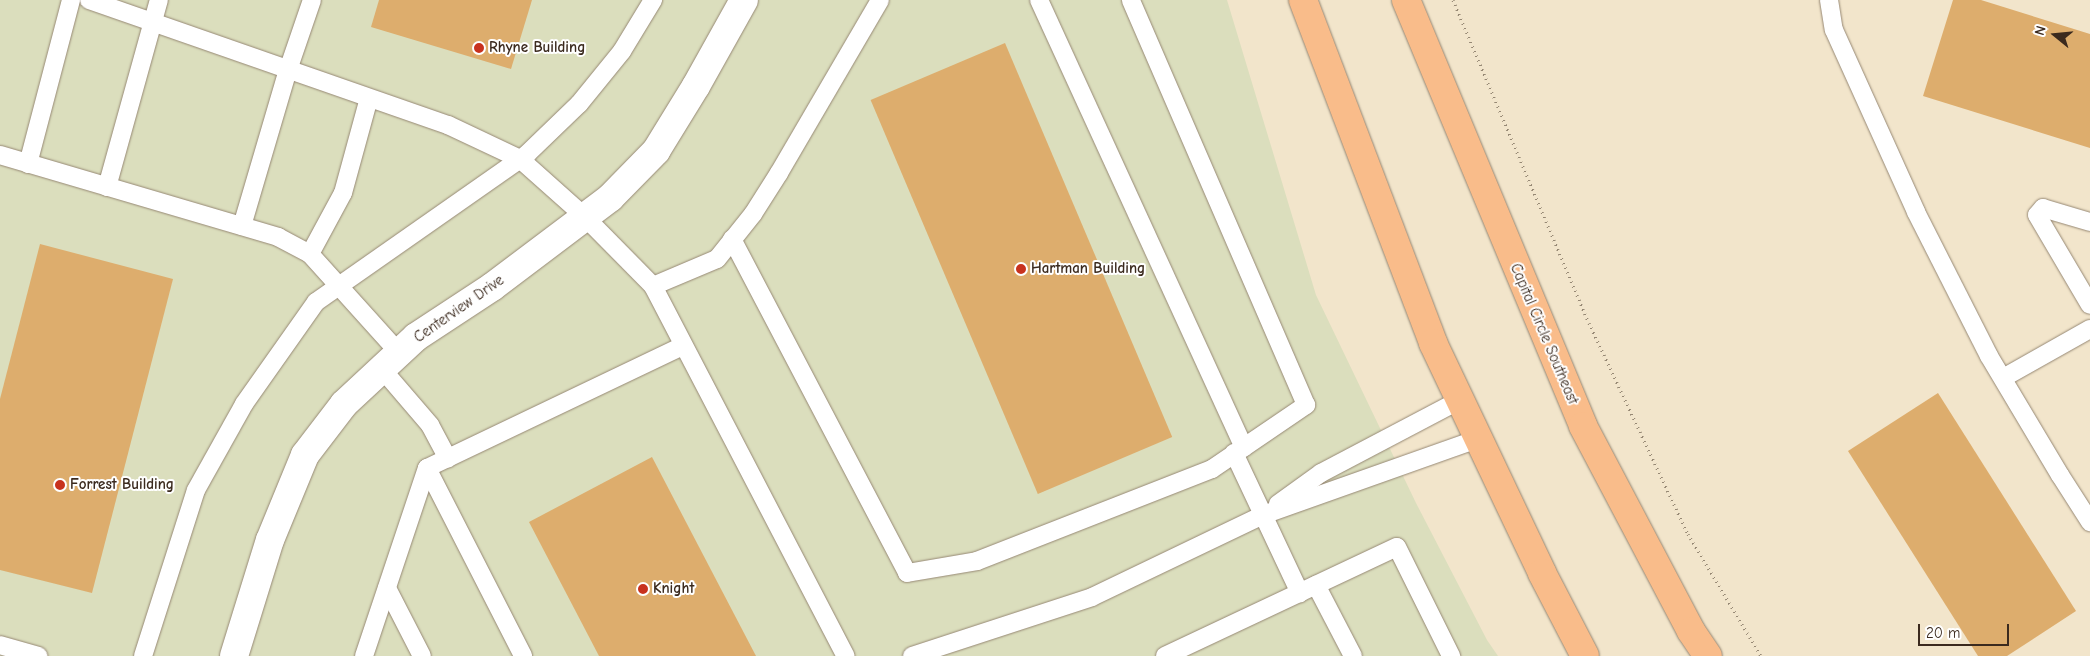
<!DOCTYPE html>
<style>
body{margin:0}
#map{position:relative;width:2090px;height:656px;overflow:hidden;background:#f2e5cb;font-family:"Comic Neue",sans-serif}
div>[style]{position:absolute}
.built>*{inset:0;background:#dbdebd}
.building>*{inset:0;background:#ddad6d;transform-origin:0 0}
.path>*{height:3px;margin-top:-1.5px;transform-origin:0;background:repeating-linear-gradient(90deg,#968874 0 1px,transparent 0 5px)}
.roads{filter:drop-shadow(0 0 1px #968874) drop-shadow(0 0 1px #968874)}
.lane>*{height:18px;margin:-9px;padding:0 9px;transform-origin:9px;border-radius:9px;background:#fff}
.street>*{height:28px;margin:-14px;padding:0 14px;transform-origin:14px;border-radius:14px;background:#fff}
.primary>*{height:28px;margin:-14px;padding:0 14px;transform-origin:14px;border-radius:14px;background:#f9bc8a}
.dots>*{width:14px;height:14px;translate:-50% -50%;box-sizing:border-box;border:2px solid #fff;border-radius:50%}
span{translate:-50% -50%;white-space:nowrap;text-align:center;line-height:1.15;-webkit-text-stroke:4px #fff;paint-order:stroke}
.poi-label{font-size:15px;color:#3b2a1e;font-weight:700}
.left{translate:0 -50%;text-align:left}
.street-label{font-size:15px;color:#3b2a1e}
.north{position:absolute;left:2030px;top:10px;width:50px;height:50px;-webkit-text-stroke:4px #fff;paint-order:stroke;rotate:287deg;font-size:14px;font-weight:700;line-height:20px;text-align:center;color:#3b2a1e}
.north::after{content:'';display:block;margin:auto;width:18px;height:22px;background:#3b2a1e;clip-path:polygon(50% 0,100% 100%,50% 72%,0 100%)}
.scale{position:absolute;left:1918px;top:624px;width:91px;height:22px;box-sizing:border-box;border:2px solid #3b2a1e;border-top:0;padding-left:6px;font-size:15px;line-height:18px;white-space:nowrap;color:#3b2a1e;-webkit-text-stroke:4px #fff;paint-order:stroke}
</style>
<div id="map">
<div class="built">
<i style="clip-path:polygon(0 0,1227px 0,1316px 295px,1416px 503px,1487px 640px,1498px 656px,0 656px)"></i>
</div>
<div class="building">
<i style="clip-path:polygon(379px 0,532px 0,511px 69px,371px 27px)"></i>
<i style="clip-path:polygon(1953px 0,1981px 0,2090px 34px,2090px 148px,1923px 96px)"></i>
<i style="left:1005px;top:43px;width:428px;height:146px;rotate:67deg"></i>
<i style="clip-path:polygon(40px 244px,173px 279px,92px 593px,0 570px,0 399px)"></i>
<i style="clip-path:polygon(1938px 393px,2076px 611px,2007px 656px,1978px 656px,1848px 451px)"></i>
<i style="clip-path:polygon(652px 457px,756px 656px,599px 656px,529px 522px)"></i>
</div>
<div class="path">
<i style="left:1453px;top:0;width:350px;rotate:67.2deg"></i>
<i style="left:1589px;top:323px;width:233px;rotate:64.9deg"></i>
<i style="left:1688px;top:534px;width:142px;rotate:59.1deg"></i>
</div>
<div class="roads">
<div class="lane">
<i style="left:89px;top:0;width:380px;rotate:19.2deg"></i>
<i style="left:448px;top:125px;width:80px;rotate:25.3deg"></i>
<i style="left:520px;top:159px;width:87px;rotate:41.7deg"></i>
<i style="left:585px;top:217px;width:97px;rotate:45.4deg"></i>
<i style="left:653px;top:286px;width:417px;rotate:62.5deg"></i>
<i style="left:1039px;top:0;width:492px;rotate:65.4deg"></i>
<i style="left:1829px;top:0;width:30px;rotate:81deg"></i>
<i style="left:1834px;top:30px;width:200px;rotate:65.7deg"></i>
<i style="left:1916px;top:212px;width:161px;rotate:63.1deg"></i>
<i style="left:1989px;top:356px;width:139px;rotate:59.2deg"></i>
<i style="left:2060px;top:475px;width:56px;rotate:57.4deg"></i>
<i style="left:0;top:155px;width:290px;rotate:16.4deg"></i>
<i style="left:278px;top:237px;width:36px;rotate:28deg"></i>
<i style="left:310px;top:254px;width:133px;rotate:48deg"></i>
<i style="left:28px;top:164px;width:170px;rotate:-75.3deg"></i>
<i style="left:107px;top:187px;width:194px;rotate:-74.5deg"></i>
<i style="left:2090px;top:222px;width:49px;rotate:-163.4deg"></i>
<i style="left:2043px;top:208px;width:9px;rotate:131deg"></i>
<i style="left:2037px;top:215px;width:104px;rotate:59.5deg"></i>
<i style="left:242px;top:226px;width:163px;rotate:-73.6deg"></i>
<i style="left:288px;top:70px;width:74px;rotate:-71.1deg"></i>
<i style="left:732px;top:239px;width:377px;rotate:62.3deg"></i>
<i style="left:907px;top:573px;width:71px;rotate:-9.7deg"></i>
<i style="left:977px;top:561px;width:252px;rotate:-21.4deg"></i>
<i style="left:1212px;top:469px;width:114px;rotate:-34.2deg"></i>
<i style="left:1306px;top:405px;width:441px;rotate:-113.4deg"></i>
<i style="left:310px;top:254px;width:69px;rotate:-61.6deg"></i>
<i style="left:343px;top:193px;width:98px;rotate:-74.7deg"></i>
<i style="left:653px;top:286px;width:69px;rotate:-22.9deg"></i>
<i style="left:717px;top:259px;width:58px;rotate:-51.3deg"></i>
<i style="left:753px;top:214px;width:49px;rotate:-57.6deg"></i>
<i style="left:779px;top:173px;width:200px;rotate:-59.7deg"></i>
<i style="left:382px;top:369px;width:74px;rotate:49.4deg"></i>
<i style="left:430px;top:425px;width:38px;rotate:62deg"></i>
<i style="left:2003px;top:378px;width:100px;rotate:-29.4deg"></i>
<i style="left:1234px;top:453px;width:155px;rotate:64.8deg"></i>
<i style="left:427px;top:468px;width:211px;rotate:62.9deg"></i>
<i style="left:1278px;top:504px;width:53px;rotate:-35.8deg"></i>
<i style="left:1321px;top:473px;width:157px;rotate:-27.7deg"></i>
<i style="left:1316px;top:585px;width:80px;rotate:62.5deg"></i>
<i style="left:387px;top:588px;width:76px;rotate:62.8deg"></i>
<i style="left:0;top:645px;width:40px;rotate:16deg"></i>
<i style="left:143px;top:656px;width:174px;rotate:-72.3deg"></i>
<i style="left:196px;top:490px;width:98px;rotate:-60.8deg"></i>
<i style="left:244px;top:404px;width:125px;rotate:-54.8deg"></i>
<i style="left:316px;top:302px;width:258px;rotate:-35deg"></i>
<i style="left:527px;top:154px;width:72px;rotate:-43.9deg"></i>
<i style="left:579px;top:104px;width:68px;rotate:-50.9deg"></i>
<i style="left:622px;top:51px;width:60px;rotate:-58.7deg"></i>
<i style="left:364px;top:656px;width:198px;rotate:-71.5deg"></i>
<i style="left:427px;top:468px;width:284px;rotate:-25.5deg"></i>
<i style="left:912px;top:656px;width:189px;rotate:-18.1deg"></i>
<i style="left:1092px;top:597px;width:190px;rotate:-25.6deg"></i>
<i style="left:1263px;top:515px;width:228px;rotate:-19.5deg"></i>
<i style="left:1165px;top:656px;width:256px;rotate:-25.2deg"></i>
<i style="left:1397px;top:547px;width:122px;rotate:63.6deg"></i>
</div>
<div class="street">
<i style="left:234px;top:656px;width:121px;rotate:-72.8deg"></i>
<i style="left:270px;top:540px;width:92px;rotate:-67.6deg"></i>
<i style="left:305px;top:455px;width:64px;rotate:-52.6deg"></i>
<i style="left:344px;top:404px;width:98px;rotate:-42.9deg"></i>
<i style="left:416px;top:337px;width:91px;rotate:-33.3deg"></i>
<i style="left:492px;top:287px;width:148px;rotate:-37deg"></i>
<i style="left:610px;top:198px;width:66px;rotate:-45.6deg"></i>
<i style="left:656px;top:151px;width:76px;rotate:-58.4deg"></i>
<i style="left:696px;top:86px;width:98px;rotate:-60.8deg"></i>
</div>
<div class="primary">
<i style="left:1303px;top:0;width:367px;rotate:69.2deg"></i>
<i style="left:1433px;top:343px;width:255px;rotate:64.6deg"></i>
<i style="left:1542px;top:573px;width:93px;rotate:62.6deg"></i>
<i style="left:1406px;top:0;width:461px;rotate:67.4deg"></i>
<i style="left:1583px;top:426px;width:232px;rotate:62.2deg"></i>
<i style="left:1691px;top:631px;width:30px;rotate:56deg"></i>
</div>
</div>
<div class="dots">
<i style="left:479px;top:48px;background:#c8321e"></i>
<i style="left:1021px;top:269px;background:#c8321e"></i>
<i style="left:60px;top:485px;background:#c8321e"></i>
<i style="left:643px;top:589px;background:#c8321e"></i>
</div>
<div class="poi-label">
<span class="left" style="left:489px;top:48px">Rhyne Building</span>
<span class="left" style="left:1031px;top:269px">Hartman Building</span>
<span class="left" style="left:70px;top:485px">Forrest Building</span>
<span class="left" style="left:653px;top:589px">Knight</span>
</div>
<div class="street-label">
<span style="left:459px;top:309px;rotate:-35deg">Centerview Drive</span>
<span style="left:1544px;top:334px;rotate:67deg">Capital Circle Southeast</span>
</div>
<div class="north">N</div>
<div class="scale">20 m</div>
</div>
